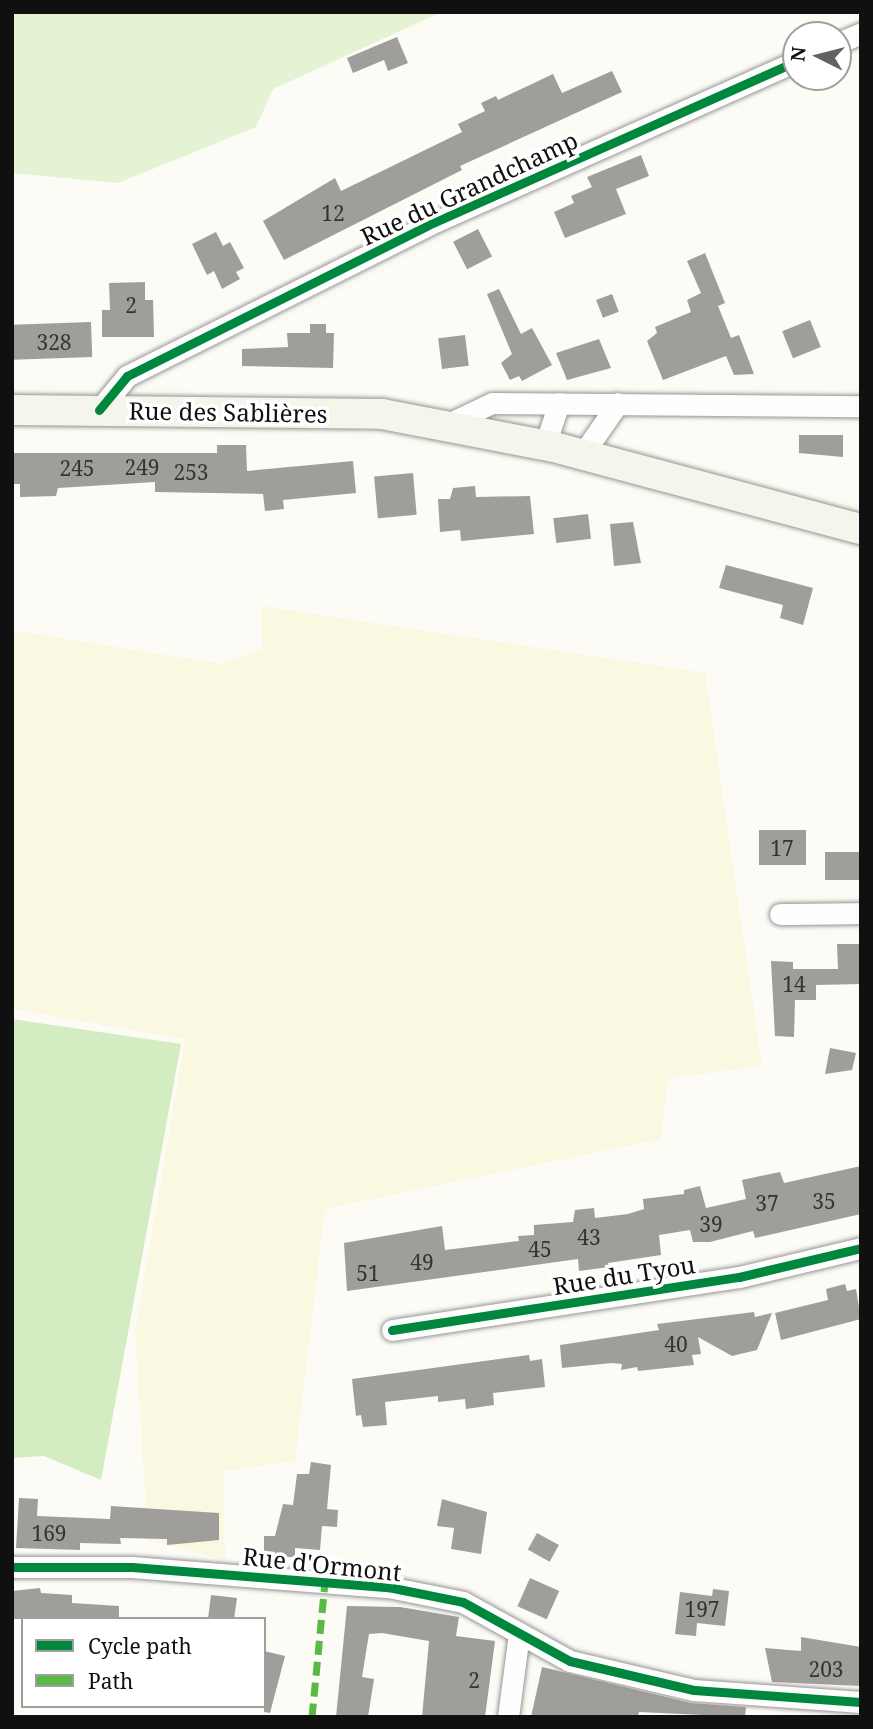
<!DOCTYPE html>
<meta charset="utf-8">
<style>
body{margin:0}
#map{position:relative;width:873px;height:1729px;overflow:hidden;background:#fcfbf5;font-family:"Noto Serif",serif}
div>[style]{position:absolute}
.farmland>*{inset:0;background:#faf8e1}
.green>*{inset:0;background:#e4f3d3}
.forest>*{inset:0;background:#d4ecc1}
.building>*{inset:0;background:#a09e9a;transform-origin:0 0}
.roads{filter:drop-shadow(0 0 2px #969693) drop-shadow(0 0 2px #969693)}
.street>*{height:21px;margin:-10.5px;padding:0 10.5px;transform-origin:10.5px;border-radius:10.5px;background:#fffefe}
.secondary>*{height:30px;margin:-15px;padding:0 15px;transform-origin:15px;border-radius:15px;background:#f5f5eb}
.quiet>*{height:7px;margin-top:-3.5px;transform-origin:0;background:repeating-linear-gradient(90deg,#58b947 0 14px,transparent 0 21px)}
.cycleway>*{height:9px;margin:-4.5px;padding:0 4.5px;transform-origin:4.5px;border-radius:4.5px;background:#00873e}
span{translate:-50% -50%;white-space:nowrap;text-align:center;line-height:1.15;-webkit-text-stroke:7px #fff;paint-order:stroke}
.number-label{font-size:21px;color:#343432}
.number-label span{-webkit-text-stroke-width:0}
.street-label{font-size:24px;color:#101010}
.frame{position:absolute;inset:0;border:14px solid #101010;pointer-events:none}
.legend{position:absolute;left:21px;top:1617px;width:245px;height:91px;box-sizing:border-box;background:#fff;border:2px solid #9f9f9f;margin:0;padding:9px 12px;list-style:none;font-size:21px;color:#101010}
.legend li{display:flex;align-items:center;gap:14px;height:35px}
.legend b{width:35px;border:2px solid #9f9f9f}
.north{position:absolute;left:782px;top:21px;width:70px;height:70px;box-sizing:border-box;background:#fff;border:2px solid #9f9f9f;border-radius:50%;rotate:276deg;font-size:19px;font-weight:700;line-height:28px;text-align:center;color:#101010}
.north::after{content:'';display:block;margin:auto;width:24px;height:32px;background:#636260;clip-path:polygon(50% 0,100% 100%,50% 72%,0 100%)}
</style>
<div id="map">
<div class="farmland">
<i style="clip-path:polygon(261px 606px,705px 673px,762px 1066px,669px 1078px,660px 1139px,325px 1209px,295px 1461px,224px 1471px,225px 1560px,148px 1540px,135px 1332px,185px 1039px,12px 1009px,12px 630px,221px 664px,262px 649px)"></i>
</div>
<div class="green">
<i style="clip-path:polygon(12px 12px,442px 12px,273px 89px,256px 127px,118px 183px,12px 173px)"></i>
</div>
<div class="forest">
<i style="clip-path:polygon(12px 1019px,181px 1044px,101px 1480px,44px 1456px,12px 1458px)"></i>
</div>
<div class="building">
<i style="clip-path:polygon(397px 37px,408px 63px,388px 71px,384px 60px,353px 73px,347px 58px)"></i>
<i style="clip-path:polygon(612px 71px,622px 92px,460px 166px,462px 170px,284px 260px,263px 221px,335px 178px,341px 191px,462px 132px,458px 124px,485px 111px,481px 103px,496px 96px,498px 100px,553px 74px,562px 93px)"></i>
<i style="clip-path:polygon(641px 155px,649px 176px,616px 189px,626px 214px,565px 238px,554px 212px,574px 203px,571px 196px,592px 187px,587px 177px)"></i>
<i style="left:478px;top:229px;width:31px;height:28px;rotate:63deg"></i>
<i style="clip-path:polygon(216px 232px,223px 246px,230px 242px,244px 268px,236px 272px,240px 279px,222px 289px,214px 271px,207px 275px,192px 244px)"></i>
<i style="clip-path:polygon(705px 253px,725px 303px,718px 306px,731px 338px,739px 335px,754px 374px,734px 375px,726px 356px,663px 380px,647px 341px,657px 333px,655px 327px,691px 312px,687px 300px,701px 293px,687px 261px)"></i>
<i style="clip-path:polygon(145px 282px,145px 300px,153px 300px,154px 337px,102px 337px,102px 310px,110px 310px,109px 283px)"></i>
<i style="clip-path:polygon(499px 289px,521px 334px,532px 328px,552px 365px,522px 381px,519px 376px,510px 380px,501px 363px,512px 354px,487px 294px)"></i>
<i style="left:612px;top:294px;width:19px;height:17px;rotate:69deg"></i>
<i style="left:810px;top:320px;width:29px;height:30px;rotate:68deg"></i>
<i style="left:91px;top:322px;width:35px;height:79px;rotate:88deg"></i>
<i style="clip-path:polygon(310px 324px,326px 324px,326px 333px,334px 333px,333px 368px,242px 366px,242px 349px,288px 347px,287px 333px,310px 333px)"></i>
<i style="left:465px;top:335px;width:31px;height:27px;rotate:83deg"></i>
<i style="clip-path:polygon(599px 339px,611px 368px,567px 380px,556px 353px)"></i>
<i style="clip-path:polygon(799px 435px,843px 435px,843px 457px,799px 453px)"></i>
<i style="clip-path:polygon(217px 445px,246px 445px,247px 471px,353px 461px,356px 493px,283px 500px,284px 509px,265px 511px,263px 494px,155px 492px,155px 482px,58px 488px,56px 496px,20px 497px,20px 484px,12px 484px,12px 453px,217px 453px)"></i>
<i style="left:413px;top:473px;width:42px;height:39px;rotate:85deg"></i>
<i style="clip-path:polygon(475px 486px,476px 497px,530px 496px,534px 534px,461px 541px,460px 530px,440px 532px,438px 499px,450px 499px,453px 488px)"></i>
<i style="left:588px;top:514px;width:25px;height:35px;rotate:83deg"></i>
<i style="clip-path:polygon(633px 522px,641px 563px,614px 566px,610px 524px)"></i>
<i style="clip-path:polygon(726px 565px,813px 588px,803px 625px,780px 618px,783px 605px,719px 588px)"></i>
<i style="left:806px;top:830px;width:35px;height:47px;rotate:90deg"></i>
<i style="left:825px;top:852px;width:36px;height:28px"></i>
<i style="clip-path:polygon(837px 944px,861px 944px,861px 984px,816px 985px,816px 1000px,795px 1000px,794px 1037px,775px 1036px,771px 961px,793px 962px,793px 969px,838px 969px)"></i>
<i style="clip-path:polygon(830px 1048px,856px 1053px,852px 1070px,825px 1074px)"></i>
<i style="clip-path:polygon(861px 1166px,861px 1214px,755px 1238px,753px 1231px,710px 1242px,693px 1242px,690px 1230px,659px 1235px,661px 1255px,608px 1263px,609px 1267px,579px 1271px,578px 1259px,347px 1291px,344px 1243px,442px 1226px,445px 1250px,519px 1241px,518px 1236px,534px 1235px,534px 1225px,573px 1222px,575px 1210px,594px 1208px,595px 1218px,628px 1214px,644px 1209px,643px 1199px,684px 1194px,684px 1190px,700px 1186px,706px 1208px,746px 1199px,742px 1180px,780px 1172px,784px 1183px)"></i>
<i style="clip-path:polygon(845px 1284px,847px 1291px,856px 1289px,861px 1319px,781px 1340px,775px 1313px,828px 1300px,826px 1289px)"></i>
<i style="clip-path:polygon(754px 1312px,755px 1317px,772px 1313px,757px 1350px,732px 1356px,698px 1337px,701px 1354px,692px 1355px,694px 1365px,638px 1371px,637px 1367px,621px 1370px,622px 1364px,612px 1363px,562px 1368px,560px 1345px,659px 1330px,657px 1324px)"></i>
<i style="clip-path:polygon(529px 1355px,530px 1361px,542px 1359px,545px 1387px,493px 1393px,494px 1405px,466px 1409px,465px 1399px,438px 1402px,438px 1396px,385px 1402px,387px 1425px,363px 1427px,361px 1415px,356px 1416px,352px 1379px)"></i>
<i style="clip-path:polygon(311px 1462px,331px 1465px,327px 1509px,338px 1510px,337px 1527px,322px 1526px,320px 1550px,295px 1548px,295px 1557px,264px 1557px,264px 1536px,275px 1536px,283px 1504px,293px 1505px,297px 1474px,309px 1474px)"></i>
<i style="clip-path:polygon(19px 1498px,38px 1499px,37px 1516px,110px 1519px,111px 1506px,219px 1513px,219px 1540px,167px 1545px,167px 1539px,120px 1538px,121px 1544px,80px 1543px,80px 1550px,16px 1548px)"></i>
<i style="clip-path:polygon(442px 1499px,487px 1512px,481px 1554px,451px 1549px,454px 1528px,437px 1526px)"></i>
<i style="left:537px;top:1533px;width:25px;height:19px;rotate:29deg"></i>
<i style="left:530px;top:1578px;width:32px;height:31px;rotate:24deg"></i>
<i style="clip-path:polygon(40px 1588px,41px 1593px,72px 1595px,72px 1603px,119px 1606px,119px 1619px,12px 1619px,12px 1591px)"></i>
<i style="clip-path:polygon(713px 1589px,729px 1591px,725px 1626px,697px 1623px,696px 1636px,675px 1634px,680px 1592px,712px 1596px)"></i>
<i style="clip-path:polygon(211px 1595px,237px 1598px,234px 1619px,208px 1619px)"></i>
<i style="clip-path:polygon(347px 1606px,400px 1607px,459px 1617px,456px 1636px,495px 1641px,485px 1717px,422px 1717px,429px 1641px,382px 1633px,369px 1634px,362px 1677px,374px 1679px,368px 1717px,336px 1717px)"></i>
<i style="clip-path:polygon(801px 1637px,861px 1647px,861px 1686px,772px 1682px,765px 1648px,801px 1651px)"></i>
<i style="clip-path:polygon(264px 1651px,285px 1656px,270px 1713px,264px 1712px)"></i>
<i style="clip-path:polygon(542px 1667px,691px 1703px,746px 1707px,745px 1717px,639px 1712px,638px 1717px,531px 1717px)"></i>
</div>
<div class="roads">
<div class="street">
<i style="left:838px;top:43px;width:25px;rotate:-23deg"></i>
<i style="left:99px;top:410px;width:44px;rotate:-50.5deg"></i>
<i style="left:127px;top:376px;width:335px;rotate:-26.6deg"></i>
<i style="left:426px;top:226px;width:405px;rotate:-24deg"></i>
<i style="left:444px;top:426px;width:53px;rotate:-25.6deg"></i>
<i style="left:492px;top:403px;width:369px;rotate:0.5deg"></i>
<i style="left:545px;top:445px;width:44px;rotate:-71.6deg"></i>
<i style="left:582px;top:455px;width:63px;rotate:-55.3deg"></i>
<i style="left:780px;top:914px;width:81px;rotate:-0.7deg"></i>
<i style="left:392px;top:1330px;width:351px;rotate:-8.7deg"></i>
<i style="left:739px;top:1277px;width:125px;rotate:-13.4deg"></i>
<i style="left:12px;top:1567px;width:120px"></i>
<i style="left:132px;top:1567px;width:257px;rotate:4.5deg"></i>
<i style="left:388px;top:1587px;width:76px;rotate:11.3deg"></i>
<i style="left:463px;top:1602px;width:122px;rotate:28.9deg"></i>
<i style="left:570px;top:1661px;width:127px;rotate:13.2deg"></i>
<i style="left:694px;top:1690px;width:167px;rotate:4.1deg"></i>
<i style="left:508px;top:1717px;width:85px;rotate:-82.5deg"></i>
</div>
<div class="secondary">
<i style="left:12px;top:410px;width:370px;rotate:0.6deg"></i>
<i style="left:382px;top:414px;width:175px;rotate:10.9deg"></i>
<i style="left:554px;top:447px;width:318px;rotate:15deg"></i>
</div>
</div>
<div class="quiet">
<i style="left:312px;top:1717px;width:137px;rotate:-84.5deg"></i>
</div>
<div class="cycleway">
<i style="left:99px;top:410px;width:44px;rotate:-50.5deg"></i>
<i style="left:127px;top:376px;width:335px;rotate:-26.6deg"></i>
<i style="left:426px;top:226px;width:405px;rotate:-24deg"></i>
<i style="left:392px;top:1330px;width:351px;rotate:-8.7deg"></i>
<i style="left:739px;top:1277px;width:125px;rotate:-13.4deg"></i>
<i style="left:12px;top:1567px;width:120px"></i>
<i style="left:132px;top:1567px;width:257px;rotate:4.5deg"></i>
<i style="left:388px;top:1587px;width:76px;rotate:11.3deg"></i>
<i style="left:463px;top:1602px;width:122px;rotate:28.9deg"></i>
<i style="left:570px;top:1661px;width:127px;rotate:13.2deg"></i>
<i style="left:694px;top:1690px;width:167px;rotate:4.1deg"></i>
</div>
<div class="number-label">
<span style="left:333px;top:213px">12</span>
<span style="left:131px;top:305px">2</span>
<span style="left:54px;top:342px">328</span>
<span style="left:142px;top:467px">249</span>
<span style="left:77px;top:468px">245</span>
<span style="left:191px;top:472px">253</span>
<span style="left:782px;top:848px">17</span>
<span style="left:794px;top:984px">14</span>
<span style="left:824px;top:1201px">35</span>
<span style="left:767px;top:1203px">37</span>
<span style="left:711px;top:1224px">39</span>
<span style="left:589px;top:1237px">43</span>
<span style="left:540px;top:1249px">45</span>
<span style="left:422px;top:1262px">49</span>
<span style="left:368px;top:1273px">51</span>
<span style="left:676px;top:1344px">40</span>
<span style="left:49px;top:1533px">169</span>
<span style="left:702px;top:1609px">197</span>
<span style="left:826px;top:1669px">203</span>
<span style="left:474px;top:1680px">2</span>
</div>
<div class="street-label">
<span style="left:469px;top:188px;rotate:-25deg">Rue du Grandchamp</span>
<span style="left:228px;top:412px;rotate:1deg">Rue des Sablières</span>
<span style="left:624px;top:1275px;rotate:-9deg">Rue du Tyou</span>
<span style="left:322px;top:1564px;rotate:6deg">Rue d'Ormont</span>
</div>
<div class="frame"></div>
<ul class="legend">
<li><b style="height:9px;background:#00873e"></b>Cycle path</li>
<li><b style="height:9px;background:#58b947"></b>Path</li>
</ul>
<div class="north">N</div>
</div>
